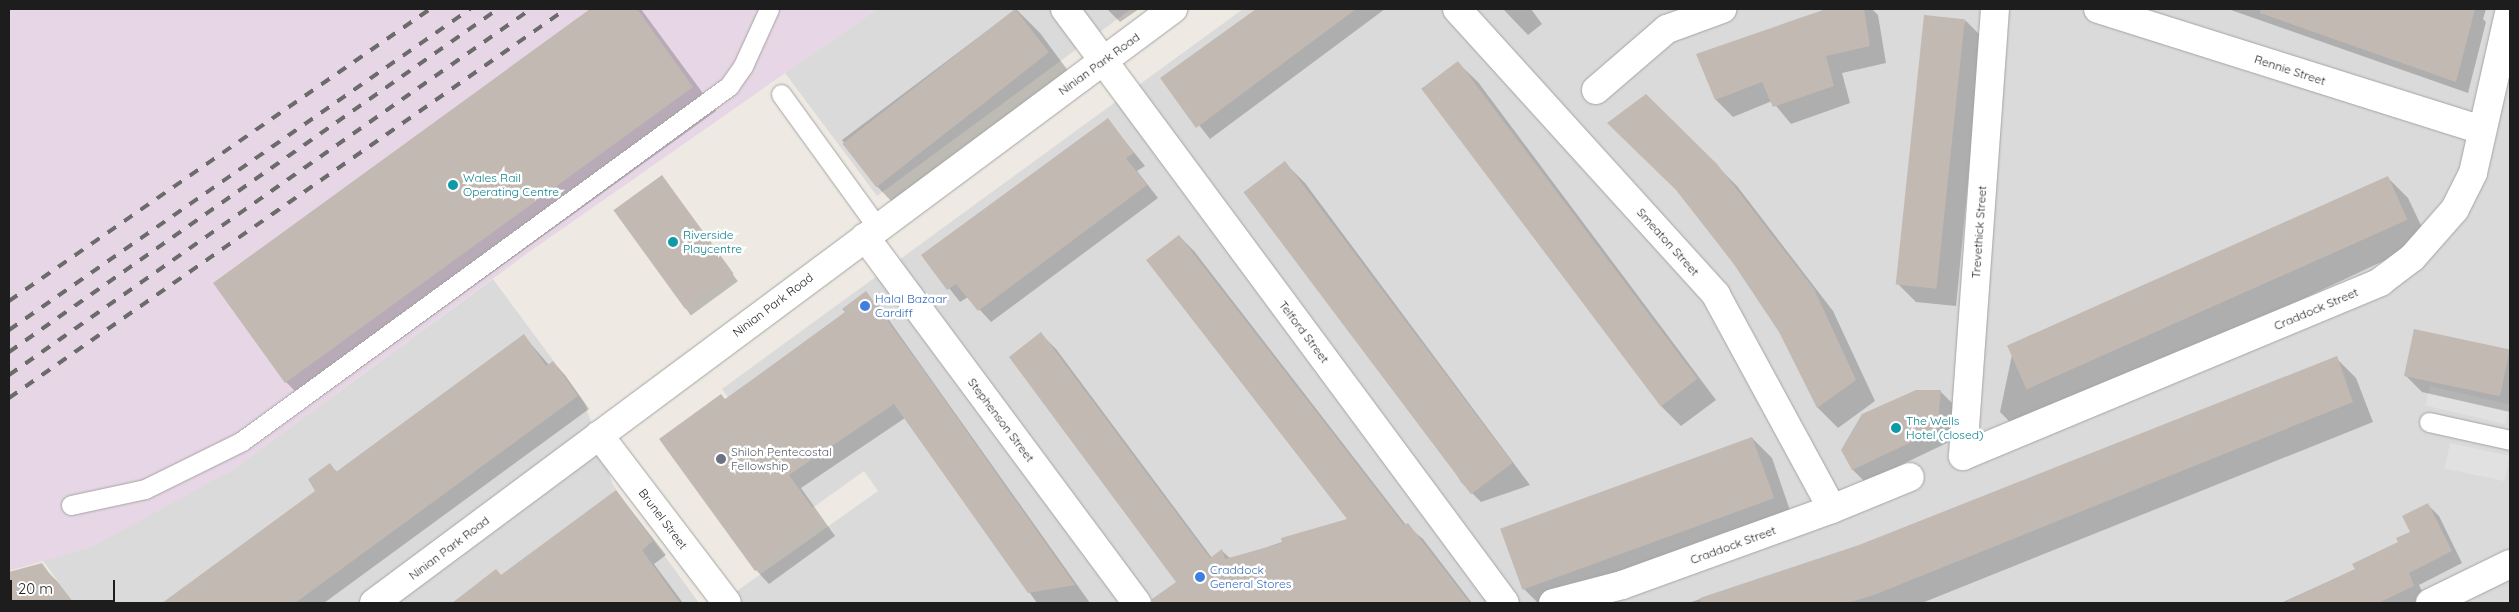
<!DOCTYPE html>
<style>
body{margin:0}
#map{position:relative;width:2519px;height:612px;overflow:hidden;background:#eeeae3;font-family:Quicksand,sans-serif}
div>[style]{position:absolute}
.residential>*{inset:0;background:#dbdada}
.industrial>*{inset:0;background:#e7d6e5}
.parking>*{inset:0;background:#e1e1e1;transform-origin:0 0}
.shadow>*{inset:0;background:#0003;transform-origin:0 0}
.building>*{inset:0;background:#c3b9b3;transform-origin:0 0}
.roads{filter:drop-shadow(0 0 1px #a4a4a4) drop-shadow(0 0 1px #a4a4a4)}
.service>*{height:19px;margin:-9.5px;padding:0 9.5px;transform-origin:9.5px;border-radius:9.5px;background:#fff}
.minor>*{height:28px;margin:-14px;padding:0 14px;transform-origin:14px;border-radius:14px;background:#fff}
.tertiary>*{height:28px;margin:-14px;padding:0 14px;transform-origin:14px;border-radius:14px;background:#fff}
.rail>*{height:4px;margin-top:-2px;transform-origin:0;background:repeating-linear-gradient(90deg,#6b6b6b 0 10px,transparent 0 20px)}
.dots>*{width:14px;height:14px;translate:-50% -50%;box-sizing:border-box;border:2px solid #fff;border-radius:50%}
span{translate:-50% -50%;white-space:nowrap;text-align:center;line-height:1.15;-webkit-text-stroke:5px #fff;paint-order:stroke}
.street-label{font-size:12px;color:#1d1d1d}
.culture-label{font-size:12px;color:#0d838f}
.left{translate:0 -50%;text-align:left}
.shop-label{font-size:12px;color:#366cbe}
.worship-label{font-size:12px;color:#5b616d}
.frame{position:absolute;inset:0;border:10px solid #1d1d1d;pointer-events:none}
.scale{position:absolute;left:10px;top:580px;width:105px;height:22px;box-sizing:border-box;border:2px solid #1d1d1d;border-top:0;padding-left:6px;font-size:15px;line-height:18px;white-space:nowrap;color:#1d1d1d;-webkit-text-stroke:4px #fff;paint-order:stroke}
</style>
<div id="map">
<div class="residential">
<i style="clip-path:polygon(877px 9px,1131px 9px,877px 196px,785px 73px)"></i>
<i style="clip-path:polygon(1243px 9px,2510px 9px,2510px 603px,720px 603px,878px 491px,864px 471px,811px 509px,722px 389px)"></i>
<i style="clip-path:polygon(493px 279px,584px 402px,613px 485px,699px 603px,74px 603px,43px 561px,229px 472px)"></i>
</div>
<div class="industrial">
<i style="clip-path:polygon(9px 9px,877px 9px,529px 252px,229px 472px,92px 547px,9px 571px)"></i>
</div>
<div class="parking">
<i style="left:2430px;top:386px;width:82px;height:20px;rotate:13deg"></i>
<i style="left:2450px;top:443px;width:61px;height:26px;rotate:12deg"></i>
</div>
<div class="shadow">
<i style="clip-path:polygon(592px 9px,641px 9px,716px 111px,309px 405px,286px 382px,214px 283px)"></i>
<i style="clip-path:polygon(1016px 9px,1040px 33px,1072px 76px,895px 205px,872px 181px,842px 140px)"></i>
<i style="clip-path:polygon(1107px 9px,1139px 9px,1120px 22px)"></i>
<i style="clip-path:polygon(1258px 9px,1385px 9px,1210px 139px,1162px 78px)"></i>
<i style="clip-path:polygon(1503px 9px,1531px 9px,1542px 24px,1528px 35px)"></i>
<i style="clip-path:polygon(1830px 9px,1872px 9px,1878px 15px,1886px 63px,1842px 73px,1850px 103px,1791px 124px,1772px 101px,1733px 117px,1716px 100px,1698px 55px)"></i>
<i style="clip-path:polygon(2228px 9px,2486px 9px,2483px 19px,2486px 22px,2468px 93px)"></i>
<i style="clip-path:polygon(1965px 20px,1982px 37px,1956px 306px,1916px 302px,1899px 285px)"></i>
<i style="clip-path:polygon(1457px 62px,1478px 82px,1716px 400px,1681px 426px,1661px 406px)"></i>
<i style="clip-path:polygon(1646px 95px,1737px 186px,1833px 311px,1875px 401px,1838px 428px,1818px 408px,1780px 332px,1734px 262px)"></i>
<i style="clip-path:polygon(1108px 120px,1145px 166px,1137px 171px,1158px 198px,991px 322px,968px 297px,960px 302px,923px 255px)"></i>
<i style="clip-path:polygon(1285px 163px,1305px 183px,1530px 485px,1481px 502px,1461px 482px)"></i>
<i style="left:662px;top:177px;width:129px;height:58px;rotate:54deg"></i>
<i style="clip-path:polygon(2388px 178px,2408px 198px,2428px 240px,2020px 432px,2000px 412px,2012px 355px)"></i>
<i style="clip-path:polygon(1179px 236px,1194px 251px,1406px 525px,1423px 539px,1472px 603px,1177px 603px,1167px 590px,1178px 582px,1041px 334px,1056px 349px,1212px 558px,1222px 551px,1231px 559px,1349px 520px)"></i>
<i style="clip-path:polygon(865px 293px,879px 306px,1090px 603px,1037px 603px,905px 418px,801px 488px,835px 536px,769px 584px,756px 570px,726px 400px,846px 312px)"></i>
<i style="clip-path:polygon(2415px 330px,2510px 351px,2510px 412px,2422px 392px,2405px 375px)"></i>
<i style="clip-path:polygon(524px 336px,549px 365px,553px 362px,565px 375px,589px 409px,324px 603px,166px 603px,317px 491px,330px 465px,338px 473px)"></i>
<i style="clip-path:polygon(2336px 358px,2356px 378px,2373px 422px,1922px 603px,1688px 603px,1859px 547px)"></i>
<i style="clip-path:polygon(1940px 391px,1953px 404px,1949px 442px,1865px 482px,1853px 470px,1843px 450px)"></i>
<i style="clip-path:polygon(1752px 438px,1772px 458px,1793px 519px,1554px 603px,1538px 603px,1522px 587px)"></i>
<i style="clip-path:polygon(616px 491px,666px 555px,654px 564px,683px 603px,454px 603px,496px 571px,502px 576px)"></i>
<i style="clip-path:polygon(2428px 505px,2439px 516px,2462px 563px,2419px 585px,2425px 597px,2412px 603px,2281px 603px,2356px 569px,2400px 543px,2411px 533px)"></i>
<i style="clip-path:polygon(41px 565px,58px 582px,74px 603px,9px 603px,9px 574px)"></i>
</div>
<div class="building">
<i style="clip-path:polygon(590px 9px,637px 9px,693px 87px,285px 383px,213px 283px)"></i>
<i style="left:1015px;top:9px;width:55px;height:219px;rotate:52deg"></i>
<i style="clip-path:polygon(1256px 9px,1356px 9px,1196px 128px,1160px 78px)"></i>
<i style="clip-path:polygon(1826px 9px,1864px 9px,1870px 46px,1826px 56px,1834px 86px,1773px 107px,1762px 82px,1715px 100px,1696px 54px)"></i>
<i style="clip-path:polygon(2260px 9px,2475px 9px,2456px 82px,2260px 13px)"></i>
<i style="left:1924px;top:15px;width:41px;height:271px;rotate:6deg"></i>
<i style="left:1458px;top:61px;width:398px;height:46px;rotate:53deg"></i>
<i style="clip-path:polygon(1646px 94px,1717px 164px,1814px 289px,1856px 380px,1817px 408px,1779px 332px,1733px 263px,1676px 190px,1607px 123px)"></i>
<i style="clip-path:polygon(1108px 118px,1134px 153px,1126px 158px,1147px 185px,978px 311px,956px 284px,947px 290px,921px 255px)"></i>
<i style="left:1285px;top:161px;width:378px;height:52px;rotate:53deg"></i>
<i style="left:662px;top:175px;width:122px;height:60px;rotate:54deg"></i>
<i style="left:2388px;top:176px;width:48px;height:417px;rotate:66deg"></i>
<i style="clip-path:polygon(1179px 235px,1404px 525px,1408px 523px,1470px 603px,1152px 603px,1152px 599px,1176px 582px,1009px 357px,1041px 332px,1210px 558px,1222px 549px,1225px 559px,1282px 543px,1281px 538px,1347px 519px,1146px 260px)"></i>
<i style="clip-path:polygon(866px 291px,924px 371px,1075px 585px,1028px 593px,894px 404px,789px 475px,823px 522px,755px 571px,659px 439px,721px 394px,725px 399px,753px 379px,845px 312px,842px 309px)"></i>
<i style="left:2414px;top:329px;width:98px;height:48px;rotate:12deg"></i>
<i style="clip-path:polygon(524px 334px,546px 366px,553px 361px,578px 396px,295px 603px,162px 603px,315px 491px,308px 479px,330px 463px,336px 472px)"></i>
<i style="clip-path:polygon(2337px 356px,2353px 402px,1874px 595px,1847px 603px,1701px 603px,1700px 598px,1859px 545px)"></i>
<i style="clip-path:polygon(1916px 390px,1941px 390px,1937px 430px,1852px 470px,1841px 450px,1862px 414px)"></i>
<i style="left:1752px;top:437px;width:65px;height:268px;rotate:70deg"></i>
<i style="clip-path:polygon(616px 490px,653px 541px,642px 550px,680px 603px,452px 603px,496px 569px,501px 575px)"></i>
<i style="clip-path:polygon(2428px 503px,2452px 551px,2409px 573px,2414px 586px,2378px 603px,2283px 603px,2355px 569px,2352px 564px,2398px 542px,2396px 538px,2410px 532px,2402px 516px)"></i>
<i style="clip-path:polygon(42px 563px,70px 603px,9px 603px,9px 572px)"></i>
</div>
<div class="roads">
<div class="service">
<i style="left:781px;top:94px;width:165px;rotate:54.1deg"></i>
<i style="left:2429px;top:422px;width:83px;rotate:12.5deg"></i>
<i style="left:71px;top:505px;width:76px;rotate:-12.2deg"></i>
<i style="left:145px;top:489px;width:108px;rotate:-26.3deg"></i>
<i style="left:242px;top:441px;width:603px;rotate:-36.09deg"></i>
<i style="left:729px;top:86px;width:24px;rotate:-55deg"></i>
<i style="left:743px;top:66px;width:63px;rotate:-65.5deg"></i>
</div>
<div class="minor">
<i style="left:1065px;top:9px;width:739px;rotate:53.47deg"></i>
<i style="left:1457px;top:9px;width:386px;rotate:47.8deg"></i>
<i style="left:1716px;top:295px;width:243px;rotate:61.5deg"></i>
<i style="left:1995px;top:9px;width:448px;rotate:94.1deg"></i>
<i style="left:1963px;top:456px;width:452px;rotate:-22.6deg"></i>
<i style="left:2380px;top:282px;width:40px;rotate:-37deg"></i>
<i style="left:2412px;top:258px;width:65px;rotate:-48.7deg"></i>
<i style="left:2455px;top:209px;width:40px;rotate:-63.4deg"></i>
<i style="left:2473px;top:173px;width:168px;rotate:-77.3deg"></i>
<i style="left:2098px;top:9px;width:402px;rotate:17.5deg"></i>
<i style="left:1596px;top:90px;width:94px;rotate:-40.7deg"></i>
<i style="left:1667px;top:29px;width:59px;rotate:-20deg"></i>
<i style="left:865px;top:237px;width:456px;rotate:53.4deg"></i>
<i style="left:599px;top:435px;width:211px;rotate:52.7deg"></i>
<i style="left:1553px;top:603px;width:71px;rotate:-14.6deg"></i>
<i style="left:1622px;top:585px;width:223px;rotate:-19.9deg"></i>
<i style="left:1832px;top:509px;width:84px;rotate:-22.3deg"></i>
<i style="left:2430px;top:603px;width:89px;rotate:-26deg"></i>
</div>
<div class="tertiary">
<i style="left:374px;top:603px;width:996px;rotate:-36.63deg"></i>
</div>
</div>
<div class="rail">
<i style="left:9px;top:301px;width:512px;rotate:-34.74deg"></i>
<i style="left:9px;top:330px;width:562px;rotate:-34.85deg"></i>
<i style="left:9px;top:352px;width:597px;rotate:-35.05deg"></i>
<i style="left:9px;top:375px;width:638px;rotate:-35.04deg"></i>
<i style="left:9px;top:398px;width:679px;rotate:-34.93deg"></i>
</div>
<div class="dots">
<i style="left:453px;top:185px;background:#0f9aa8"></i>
<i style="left:673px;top:242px;background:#0f9aa8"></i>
<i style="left:865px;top:306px;background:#3f7fe0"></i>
<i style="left:1896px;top:428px;background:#0f9aa8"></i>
<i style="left:721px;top:459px;background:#6b7280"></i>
<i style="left:1200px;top:577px;background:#3f7fe0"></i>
</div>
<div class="street-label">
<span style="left:1099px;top:64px;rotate:-36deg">Ninian Park Road</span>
<span style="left:2290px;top:70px;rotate:18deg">Rennie Street</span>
<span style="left:1979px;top:232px;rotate:-86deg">Trevethick Street</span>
<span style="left:1668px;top:242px;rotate:48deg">Smeaton Street</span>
<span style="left:773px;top:305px;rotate:-37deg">Ninian Park Road</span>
<span style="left:2316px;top:309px;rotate:-23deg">Craddock Street</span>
<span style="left:1304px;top:332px;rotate:53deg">Telford Street</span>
<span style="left:1001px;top:420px;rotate:53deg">Stephenson Street</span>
<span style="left:663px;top:519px;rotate:53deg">Brunel Street</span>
<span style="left:1733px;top:545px;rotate:-20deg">Craddock Street</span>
<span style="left:449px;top:548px;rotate:-37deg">Ninian Park Road</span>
</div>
<div class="culture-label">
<span class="left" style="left:463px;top:185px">Wales Rail<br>Operating Centre</span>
<span class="left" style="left:683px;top:242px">Riverside<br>Playcentre</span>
<span class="left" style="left:1906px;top:428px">The Wells<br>Hotel (closed)</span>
</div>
<div class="shop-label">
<span class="left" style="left:875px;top:306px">Halal Bazaar<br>Cardiff</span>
<span class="left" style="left:1210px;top:577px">Craddock<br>General Stores</span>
</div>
<div class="worship-label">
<span class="left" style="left:731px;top:459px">Shiloh Pentecostal<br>Fellowship</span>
</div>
<div class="frame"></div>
<div class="scale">20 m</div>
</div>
